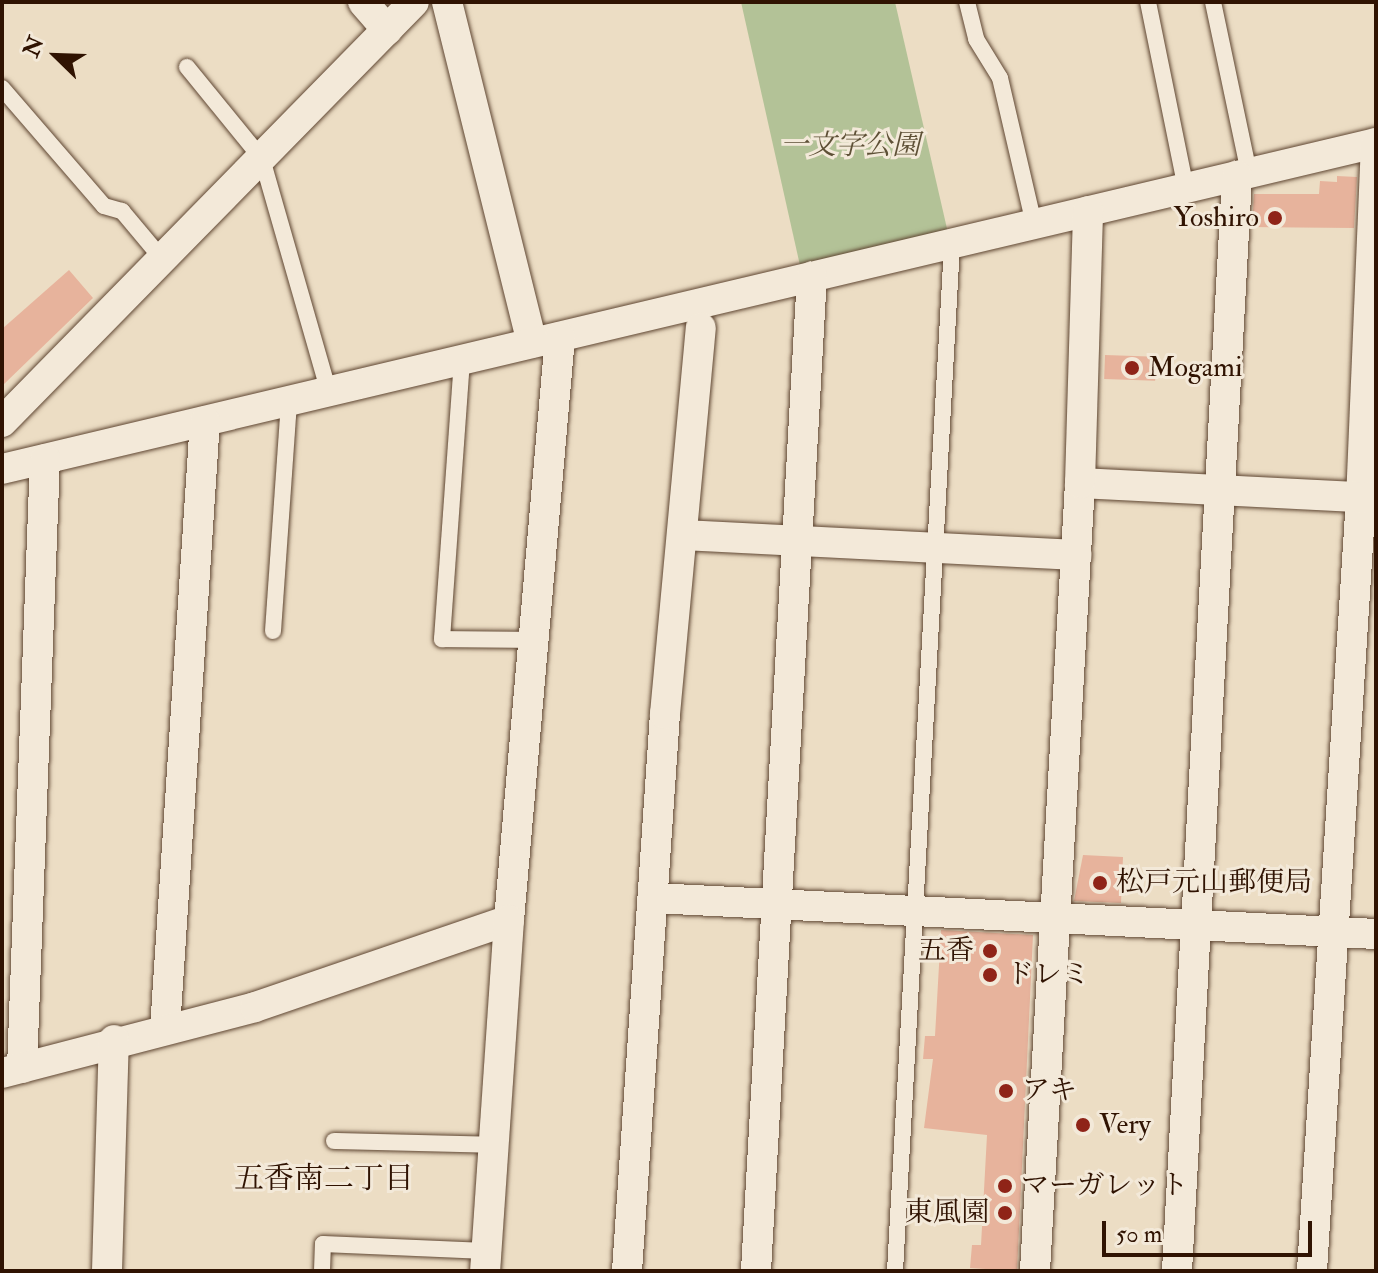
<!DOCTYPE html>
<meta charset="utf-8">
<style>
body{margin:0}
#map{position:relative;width:1378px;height:1273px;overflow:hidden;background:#ecddc4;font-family:"IM FELL Double Pica","Noto Serif JP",serif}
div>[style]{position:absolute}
.green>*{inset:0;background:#b3c297}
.building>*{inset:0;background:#e7b39c;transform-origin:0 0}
.roads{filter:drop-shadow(0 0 2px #5f4632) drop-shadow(0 0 2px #5f4632)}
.lane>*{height:16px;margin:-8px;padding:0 8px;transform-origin:8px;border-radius:8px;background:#f3e9d9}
.street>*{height:30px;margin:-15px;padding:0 15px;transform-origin:15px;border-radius:15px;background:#f3e9d9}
.dots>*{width:22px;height:22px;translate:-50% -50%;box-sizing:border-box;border:4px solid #f3e9d9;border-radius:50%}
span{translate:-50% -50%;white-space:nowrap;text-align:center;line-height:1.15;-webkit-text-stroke:6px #f3e9d9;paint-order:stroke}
.park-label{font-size:28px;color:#5e5036;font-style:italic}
.poi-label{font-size:28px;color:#301302}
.right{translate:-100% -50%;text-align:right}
.left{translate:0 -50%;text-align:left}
.neighbourhood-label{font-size:30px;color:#301302}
.frame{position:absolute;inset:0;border:4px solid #301302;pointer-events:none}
.north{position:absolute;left:16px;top:16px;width:80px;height:80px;-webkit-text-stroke:6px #f3e9d9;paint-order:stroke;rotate:293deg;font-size:22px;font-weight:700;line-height:32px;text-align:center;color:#301302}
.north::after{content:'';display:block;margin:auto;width:28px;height:36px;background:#301302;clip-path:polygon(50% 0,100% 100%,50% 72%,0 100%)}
.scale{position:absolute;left:1102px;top:1221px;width:210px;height:36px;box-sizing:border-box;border:4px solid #301302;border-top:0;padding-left:10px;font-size:24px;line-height:28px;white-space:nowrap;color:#301302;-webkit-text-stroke:6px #f3e9d9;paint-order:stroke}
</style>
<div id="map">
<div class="green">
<i style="clip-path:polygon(741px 2px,895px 2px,948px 233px,801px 270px)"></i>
</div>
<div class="building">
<i style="clip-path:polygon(1337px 176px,1357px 177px,1354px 228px,1252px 227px,1254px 194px,1319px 194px,1320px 181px,1337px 182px)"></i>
<i style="clip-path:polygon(69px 270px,93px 298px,2px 386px,2px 329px)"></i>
<i style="left:1105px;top:355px;width:51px;height:24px;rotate:2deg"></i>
<i style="clip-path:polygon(1083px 855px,1123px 857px,1121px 903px,1074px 901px)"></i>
<i style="clip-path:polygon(941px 930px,1033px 935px,1017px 1271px,970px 1268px,972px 1245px,981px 1245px,987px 1135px,924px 1128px,933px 1059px,923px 1059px,925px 1036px,935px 1036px)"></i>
</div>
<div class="roads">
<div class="lane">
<i style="left:967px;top:2px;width:38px;rotate:76deg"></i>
<i style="left:976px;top:39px;width:46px;rotate:58.4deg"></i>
<i style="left:1000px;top:78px;width:150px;rotate:76.9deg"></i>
<i style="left:1148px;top:2px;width:190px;rotate:78.5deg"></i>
<i style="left:1213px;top:2px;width:175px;rotate:78.1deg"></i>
<i style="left:187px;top:67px;width:119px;rotate:50.8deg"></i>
<i style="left:262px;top:159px;width:242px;rotate:74deg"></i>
<i style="left:2px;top:88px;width:156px;rotate:49.2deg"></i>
<i style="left:104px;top:206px;width:19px;rotate:16deg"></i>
<i style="left:122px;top:211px;width:64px;rotate:50.1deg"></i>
<i style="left:462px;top:360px;width:280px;rotate:94.1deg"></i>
<i style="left:442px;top:639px;width:92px;rotate:0.6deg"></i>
<i style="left:273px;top:631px;width:231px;rotate:-86deg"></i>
<i style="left:334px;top:1141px;width:159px;rotate:1.4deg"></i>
<i style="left:322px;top:1271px;width:27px;rotate:-88deg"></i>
<i style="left:323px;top:1244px;width:163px;rotate:2.5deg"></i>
<i style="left:895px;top:1271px;width:1029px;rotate:-86.82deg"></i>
</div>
<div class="street">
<i style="left:363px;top:2px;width:37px;rotate:49deg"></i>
<i style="left:447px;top:2px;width:351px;rotate:76deg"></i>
<i style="left:2px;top:422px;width:588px;rotate:-45.55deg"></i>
<i style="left:2px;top:469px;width:1412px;rotate:-13.35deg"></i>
<i style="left:1376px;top:143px;width:355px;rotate:92.4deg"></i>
<i style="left:1361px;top:498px;width:775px;rotate:93.63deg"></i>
<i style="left:1080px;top:483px;width:296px;rotate:2.9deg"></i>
<i style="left:683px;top:535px;width:394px;rotate:2.9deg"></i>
<i style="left:653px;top:898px;width:724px;rotate:2.85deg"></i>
<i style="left:509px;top:920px;width:585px;rotate:-85deg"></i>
<i style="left:165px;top:1029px;width:609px;rotate:-86.24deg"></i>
<i style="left:22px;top:1068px;width:609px;rotate:-87.84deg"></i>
<i style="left:2px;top:1073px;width:261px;rotate:-14.6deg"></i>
<i style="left:255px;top:1007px;width:268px;rotate:-18.9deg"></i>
<i style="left:509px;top:920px;width:352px;rotate:93.9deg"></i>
<i style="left:107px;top:1271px;width:231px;rotate:-88.3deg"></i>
<i style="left:627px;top:1271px;width:558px;rotate:-86.1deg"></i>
<i style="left:665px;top:714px;width:388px;rotate:-84.7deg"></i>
<i style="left:756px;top:1271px;width:996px;rotate:-86.78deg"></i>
<i style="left:1035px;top:1271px;width:789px;rotate:-86.73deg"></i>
<i style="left:1080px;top:483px;width:272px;rotate:-88.3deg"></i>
<i style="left:1177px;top:1271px;width:1097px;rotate:-86.86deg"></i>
</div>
</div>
<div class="dots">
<i style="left:1275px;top:218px;background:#8f2418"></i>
<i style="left:1132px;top:368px;background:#8f2418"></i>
<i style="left:1100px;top:883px;background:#8f2418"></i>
<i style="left:990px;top:951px;background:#8f2418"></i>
<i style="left:990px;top:975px;background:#8f2418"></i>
<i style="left:1006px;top:1091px;background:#8f2418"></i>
<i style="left:1083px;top:1125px;background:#8f2418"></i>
<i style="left:1005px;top:1186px;background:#8f2418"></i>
<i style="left:1005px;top:1213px;background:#8f2418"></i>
</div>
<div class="park-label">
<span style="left:850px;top:146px">一文字公園</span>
</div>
<div class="poi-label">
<span class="right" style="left:1259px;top:218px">Yoshiro</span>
<span class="left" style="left:1148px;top:368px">Mogami</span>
<span class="left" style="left:1116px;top:883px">松戸元山郵便局</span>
<span class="right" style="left:974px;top:951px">五香</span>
<span class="left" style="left:1006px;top:975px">ドレミ</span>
<span class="left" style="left:1022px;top:1091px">アキ</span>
<span class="left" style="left:1099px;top:1125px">Very</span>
<span class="left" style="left:1021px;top:1186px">マーガレット</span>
<span class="right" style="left:989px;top:1213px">東風園</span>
</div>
<div class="neighbourhood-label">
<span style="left:324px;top:1179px">五香南二丁目</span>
</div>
<div class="frame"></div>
<div class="north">N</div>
<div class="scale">50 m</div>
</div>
